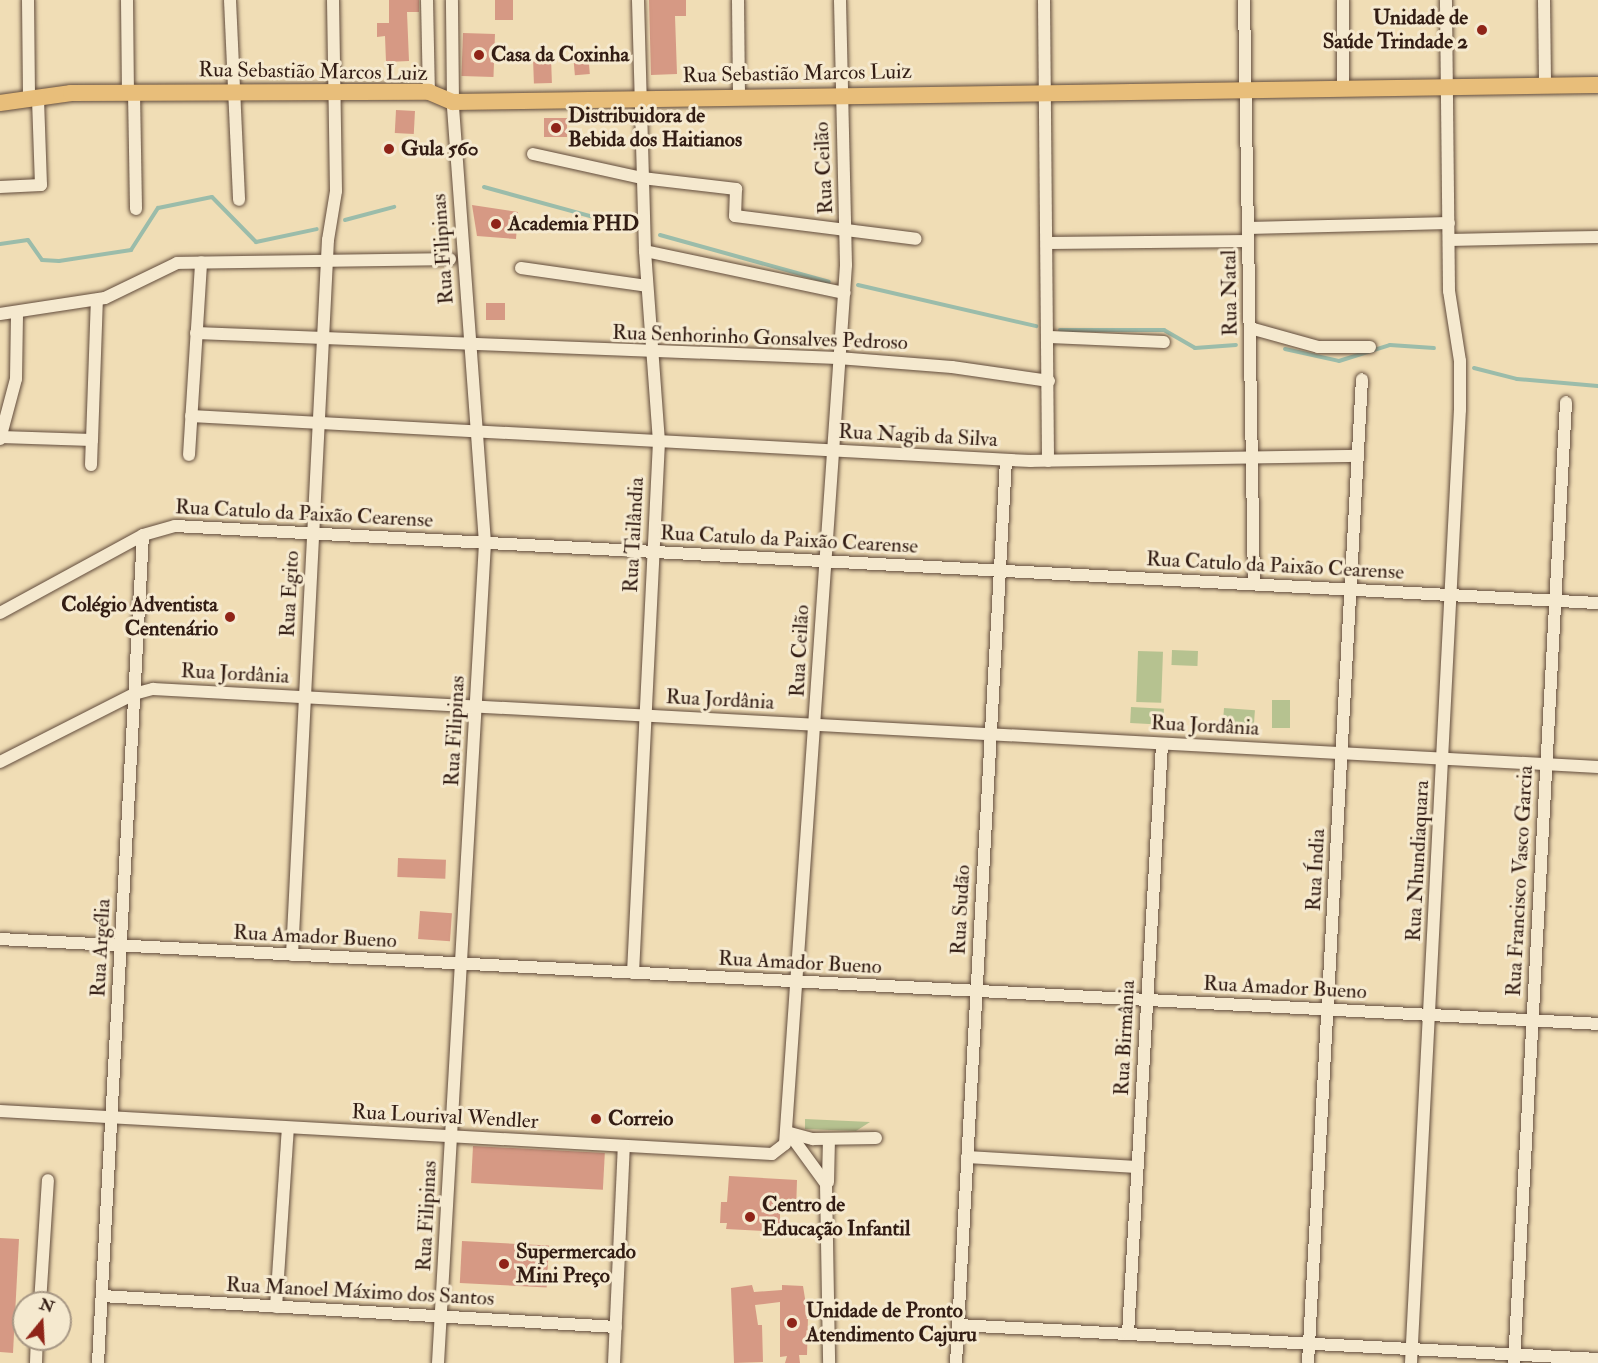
<!DOCTYPE html>
<meta charset="utf-8">
<style>
body{margin:0}
#map{position:relative;width:1598px;height:1363px;overflow:hidden;background:#f0ddb5;font-family:"IM FELL Double Pica",serif}
div>[style]{position:absolute}
.green>*{inset:0;background:#b6c290;transform-origin:0 0}
.stream>*{height:4px;margin:-2px;padding:0 2px;transform-origin:2px;border-radius:2px;background:#9bbcaa}
.building>*{inset:0;background:#d69984;transform-origin:0 0}
.roads{filter:drop-shadow(0 0 2px #624c3c) drop-shadow(0 0 2px #624c3c)}
.minor>*{height:12px;margin:-6px;padding:0 6px;transform-origin:6px;border-radius:6px;background:#f5e9cf}
.major>*{height:16px;margin:-8px;padding:0 8px;transform-origin:8px;border-radius:8px;background:#e8be7a}
.dots>*{width:16px;height:16px;translate:-50% -50%;box-sizing:border-box;border:3px solid #f5e9cf;border-radius:50%}
span{translate:-50% -50%;white-space:nowrap;text-align:center;line-height:1.15;-webkit-text-stroke:6px #f5e9cf;paint-order:stroke}
.poi-label{font-size:21px;color:#321c13;font-weight:700}
.right{translate:-100% -50%;text-align:right}
.left{translate:0 -50%;text-align:left}
.street-label{font-size:21px;color:#321c13}
.north{position:absolute;left:12px;top:1291px;width:60px;height:60px;box-sizing:border-box;background:#f5e9cf;border:2px solid #a79784;border-radius:50%;rotate:18deg;font-size:16px;font-weight:700;line-height:24px;text-align:center;color:#321c13}
.north::after{content:'';display:block;margin:auto;width:21px;height:27px;background:#8f2418;clip-path:polygon(50% 0,100% 100%,50% 72%,0 100%)}
</style>
<div id="map">
<div class="green">
<i style="left:1172px;top:650px;width:26px;height:15px;rotate:2deg"></i>
<i style="left:1138px;top:651px;width:25px;height:51px;rotate:2deg"></i>
<i style="left:1272px;top:700px;width:18px;height:28px"></i>
<i style="left:1131px;top:707px;width:33px;height:16px;rotate:3deg"></i>
<i style="left:1224px;top:708px;width:31px;height:20px;rotate:4deg"></i>
<i style="clip-path:polygon(805px 1119px,870px 1122px,856px 1131px,805px 1129px)"></i>
</div>
<div class="stream">
<i style="left:484px;top:187px;width:151px;rotate:15.3deg"></i>
<i style="left:345px;top:220px;width:51px;rotate:-14.9deg"></i>
<i style="left:660px;top:235px;width:175px;rotate:15.5deg"></i>
<i style="left:0;top:244px;width:28px;rotate:-8deg"></i>
<i style="left:28px;top:240px;width:24px;rotate:55deg"></i>
<i style="left:42px;top:260px;width:17px;rotate:3deg"></i>
<i style="left:59px;top:261px;width:73px;rotate:-8.7deg"></i>
<i style="left:131px;top:250px;width:50px;rotate:-57.3deg"></i>
<i style="left:158px;top:208px;width:55px;rotate:-11.5deg"></i>
<i style="left:212px;top:197px;width:63px;rotate:45.6deg"></i>
<i style="left:256px;top:242px;width:62px;rotate:-12deg"></i>
<i style="left:858px;top:285px;width:183px;rotate:13deg"></i>
<i style="left:1060px;top:330px;width:104px"></i>
<i style="left:1164px;top:330px;width:36px;rotate:30deg"></i>
<i style="left:1195px;top:348px;width:41px;rotate:-4.2deg"></i>
<i style="left:1285px;top:349px;width:55px;rotate:12.5deg"></i>
<i style="left:1339px;top:361px;width:53px;rotate:-17.4deg"></i>
<i style="left:1390px;top:345px;width:44px;rotate:3.9deg"></i>
<i style="left:1474px;top:368px;width:44px;rotate:14.3deg"></i>
<i style="left:1517px;top:379px;width:81px;rotate:4.9deg"></i>
</div>
<div class="building">
<i style="clip-path:polygon(389px 0,419px 0,419px 12px,407px 12px,409px 61px,386px 62px,385px 36px,377px 37px,377px 23px,389px 23px)"></i>
<i style="left:495px;top:0;width:18px;height:20px"></i>
<i style="clip-path:polygon(649px 0,686px 0,686px 16px,675px 16px,677px 74px,651px 75px)"></i>
<i style="left:463px;top:33px;width:32px;height:43px;rotate:2deg"></i>
<i style="left:588px;top:53px;width:21px;height:15px;rotate:85deg"></i>
<i style="left:551px;top:57px;width:26px;height:18px;rotate:88deg"></i>
<i style="left:396px;top:110px;width:19px;height:23px;rotate:3deg"></i>
<i style="left:544px;top:118px;width:23px;height:19px"></i>
<i style="clip-path:polygon(472px 205px,518px 212px,516px 239px,477px 236px)"></i>
<i style="left:486px;top:303px;width:19px;height:17px"></i>
<i style="left:398px;top:858px;width:48px;height:19px;rotate:2deg"></i>
<i style="left:420px;top:911px;width:32px;height:28px;rotate:4deg"></i>
<i style="left:473px;top:1146px;width:132px;height:37px;rotate:3deg"></i>
<i style="clip-path:polygon(729px 1176px,797px 1180px,796px 1212px,780px 1211px,780px 1232px,726px 1229px,727px 1223px,720px 1223px,721px 1202px,727px 1202px)"></i>
<i style="clip-path:polygon(0 1238px,19px 1239px,13px 1353px,0 1352px)"></i>
<i style="left:462px;top:1241px;width:87px;height:42px;rotate:3deg"></i>
<i style="clip-path:polygon(752px 1285px,754px 1292px,782px 1290px,782px 1285px,803px 1286px,808px 1317px,807px 1355px,799px 1355px,800px 1363px,785px 1363px,787px 1356px,780px 1357px,780px 1302px,755px 1305px,758px 1325px,762px 1325px,763px 1362px,734px 1363px,731px 1288px)"></i>
</div>
<div class="roads">
<div class="minor">
<i style="left:28px;top:0;width:99px;rotate:89.4deg"></i>
<i style="left:127px;top:0;width:93px;rotate:89.4deg"></i>
<i style="left:230px;top:0;width:200px;rotate:87.4deg"></i>
<i style="left:427px;top:0;width:92px;rotate:88.8deg"></i>
<i style="left:738px;top:0;width:98px;rotate:89.4deg"></i>
<i style="left:1044px;top:0;width:461px;rotate:89.5deg"></i>
<i style="left:1244px;top:0;width:584px;rotate:89.02deg"></i>
<i style="left:1343px;top:0;width:89px;rotate:90deg"></i>
<i style="left:1544px;top:0;width:86px;rotate:89.3deg"></i>
<i style="left:134px;top:93px;width:116px;rotate:89deg"></i>
<i style="left:533px;top:154px;width:112px;rotate:12.4deg"></i>
<i style="left:642px;top:178px;width:95px;rotate:6.7deg"></i>
<i style="left:736px;top:189px;width:27px;rotate:92deg"></i>
<i style="left:735px;top:216px;width:182px;rotate:7.2deg"></i>
<i style="left:0;top:187px;width:41px;rotate:-2.8deg"></i>
<i style="left:41px;top:185px;width:88px;rotate:-92deg"></i>
<i style="left:1248px;top:228px;width:201px;rotate:-1.4deg"></i>
<i style="left:1449px;top:240px;width:149px;rotate:-1.2deg"></i>
<i style="left:1048px;top:243px;width:200px;rotate:-0.6deg"></i>
<i style="left:645px;top:251px;width:204px;rotate:11.9deg"></i>
<i style="left:521px;top:268px;width:127px;rotate:8.1deg"></i>
<i style="left:0;top:314px;width:106px;rotate:-8.7deg"></i>
<i style="left:105px;top:298px;width:80px;rotate:-25.9deg"></i>
<i style="left:177px;top:263px;width:273px;rotate:-0.8deg"></i>
<i style="left:1250px;top:328px;width:71px;rotate:15.6deg"></i>
<i style="left:1318px;top:347px;width:52px"></i>
<i style="left:196px;top:333px;width:642px;rotate:2.23deg"></i>
<i style="left:838px;top:358px;width:114px;rotate:4.5deg"></i>
<i style="left:952px;top:367px;width:98px;rotate:8.2deg"></i>
<i style="left:1050px;top:337px;width:114px;rotate:2.5deg"></i>
<i style="left:191px;top:416px;width:841px;rotate:3.07deg"></i>
<i style="left:1031px;top:461px;width:326px;rotate:-0.9deg"></i>
<i style="left:1px;top:437px;width:91px;rotate:1.9deg"></i>
<i style="left:92px;top:440px;width:140px;rotate:-88deg"></i>
<i style="left:0;top:439px;width:62px;rotate:-75.1deg"></i>
<i style="left:16px;top:379px;width:67px;rotate:-89.1deg"></i>
<i style="left:189px;top:455px;width:193px;rotate:-86.4deg"></i>
<i style="left:91px;top:465px;width:25px;rotate:-88deg"></i>
<i style="left:0;top:613px;width:163px;rotate:-28.6deg"></i>
<i style="left:143px;top:535px;width:33px;rotate:-16deg"></i>
<i style="left:175px;top:526px;width:1425px;rotate:3.1deg"></i>
<i style="left:0;top:762px;width:150px;rotate:-26.9deg"></i>
<i style="left:134px;top:694px;width:20px;rotate:-15deg"></i>
<i style="left:153px;top:689px;width:1447px;rotate:3.09deg"></i>
<i style="left:0;top:939px;width:1600px;rotate:3.04deg"></i>
<i style="left:292px;top:955px;width:716px;rotate:-87.12deg"></i>
<i style="left:328px;top:240px;width:50px;rotate:-80.7deg"></i>
<i style="left:336px;top:191px;width:191px;rotate:-90.9deg"></i>
<i style="left:633px;top:973px;width:532px;rotate:-87.2deg"></i>
<i style="left:659px;top:442px;width:192px;rotate:-94.2deg"></i>
<i style="left:645px;top:251px;width:251px;rotate:-91.6deg"></i>
<i style="left:0;top:1111px;width:773px;rotate:3.19deg"></i>
<i style="left:772px;top:1154px;width:16px;rotate:-38deg"></i>
<i style="left:785px;top:1144px;width:881px;rotate:-86.03deg"></i>
<i style="left:846px;top:265px;width:265px;rotate:-91.3deg"></i>
<i style="left:789px;top:1133px;width:63px;rotate:54deg"></i>
<i style="left:826px;top:1184px;width:179px;rotate:89deg"></i>
<i style="left:790px;top:1133px;width:24px;rotate:15deg"></i>
<i style="left:813px;top:1139px;width:63px;rotate:-0.9deg"></i>
<i style="left:967px;top:1157px;width:170px;rotate:3.4deg"></i>
<i style="left:828px;top:1182px;width:43px;rotate:-88.7deg"></i>
<i style="left:102px;top:1296px;width:515px;rotate:3.45deg"></i>
<i style="left:40px;top:1303px;width:123px;rotate:-86.3deg"></i>
<i style="left:276px;top:1307px;width:179px;rotate:-86.2deg"></i>
<i style="left:958px;top:1325px;width:641px;rotate:3.04deg"></i>
<i style="left:1128px;top:1334px;width:591px;rotate:-86.7deg"></i>
<i style="left:36px;top:1363px;width:24px;rotate:-88deg"></i>
<i style="left:98px;top:1363px;width:829px;rotate:-86.89deg"></i>
<i style="left:438px;top:1363px;width:821px;rotate:-86.72deg"></i>
<i style="left:485px;top:543px;width:442px;rotate:-94.2deg"></i>
<i style="left:453px;top:102px;width:102px;rotate:-90.6deg"></i>
<i style="left:614px;top:1363px;width:217px;rotate:-87.4deg"></i>
<i style="left:956px;top:1363px;width:904px;rotate:-86.83deg"></i>
<i style="left:1308px;top:1363px;width:985px;rotate:-86.86deg"></i>
<i style="left:1411px;top:1363px;width:954px;rotate:-87.06deg"></i>
<i style="left:1460px;top:410px;width:49px;rotate:-90deg"></i>
<i style="left:1460px;top:361px;width:71px;rotate:-98.9deg"></i>
<i style="left:1449px;top:291px;width:291px;rotate:-90.6deg"></i>
<i style="left:1514px;top:1363px;width:962px;rotate:-86.9deg"></i>
</div>
<div class="major">
<i style="left:0;top:103px;width:72px;rotate:-8deg"></i>
<i style="left:71px;top:93px;width:358px;rotate:-0.2deg"></i>
<i style="left:429px;top:92px;width:26px;rotate:23deg"></i>
<i style="left:453px;top:102px;width:1145px;rotate:-0.85deg"></i>
</div>
</div>
<div class="dots">
<i style="left:1482px;top:30px;background:#8f2418"></i>
<i style="left:479px;top:55px;background:#8f2418"></i>
<i style="left:556px;top:128px;background:#8f2418"></i>
<i style="left:389px;top:149px;background:#8f2418"></i>
<i style="left:496px;top:224px;background:#8f2418"></i>
<i style="left:230px;top:617px;background:#8f2418"></i>
<i style="left:596px;top:1119px;background:#8f2418"></i>
<i style="left:750px;top:1217px;background:#8f2418"></i>
<i style="left:504px;top:1264px;background:#8f2418"></i>
<i style="left:792px;top:1323px;background:#8f2418"></i>
</div>
<div class="poi-label">
<span class="right" style="left:1468px;top:30px">Unidade de<br>Saúde Trindade 2</span>
<span class="left" style="left:491px;top:55px">Casa da Coxinha</span>
<span class="left" style="left:568px;top:128px">Distribuidora de<br>Bebida dos Haitianos</span>
<span class="left" style="left:401px;top:149px">Gula 560</span>
<span class="left" style="left:508px;top:224px">Academia PHD</span>
<span class="right" style="left:218px;top:617px">Colégio Adventista<br>Centenário</span>
<span class="left" style="left:608px;top:1119px">Correio</span>
<span class="left" style="left:762px;top:1217px">Centro de<br>Educação Infantil</span>
<span class="left" style="left:516px;top:1264px">Supermercado<br>Mini Preço</span>
<span class="left" style="left:806px;top:1323px">Unidade de Pronto<br>Atendimento Cajuru</span>
</div>
<div class="street-label">
<span style="left:313px;top:72px;rotate:1deg">Rua Sebastião Marcos Luiz</span>
<span style="left:797px;top:74px;rotate:-1deg">Rua Sebastião Marcos Luiz</span>
<span style="left:824px;top:168px;rotate:-93deg">Rua Ceilão</span>
<span style="left:443px;top:249px;rotate:-94deg">Rua Filipinas</span>
<span style="left:1230px;top:293px;rotate:-91deg">Rua Natal</span>
<span style="left:760px;top:338px;rotate:2deg">Rua Senhorinho Gonsalves Pedroso</span>
<span style="left:918px;top:436px;rotate:3deg">Rua Nagib da Silva</span>
<span style="left:304px;top:514px;rotate:3deg">Rua Catulo da Paixão Cearense</span>
<span style="left:634px;top:535px;rotate:-87deg">Rua Tailândia</span>
<span style="left:789px;top:540px;rotate:3deg">Rua Catulo da Paixão Cearense</span>
<span style="left:1275px;top:566px;rotate:3deg">Rua Catulo da Paixão Cearense</span>
<span style="left:290px;top:594px;rotate:-87deg">Rua Egito</span>
<span style="left:800px;top:651px;rotate:-87deg">Rua Ceilão</span>
<span style="left:235px;top:674px;rotate:3deg">Rua Jordânia</span>
<span style="left:720px;top:700px;rotate:3deg">Rua Jordânia</span>
<span style="left:1205px;top:726px;rotate:3deg">Rua Jordânia</span>
<span style="left:455px;top:731px;rotate:-87deg">Rua Filipinas</span>
<span style="left:1418px;top:861px;rotate:-87deg">Rua Nhundiaquara</span>
<span style="left:1316px;top:870px;rotate:-87deg">Rua Índia</span>
<span style="left:1520px;top:881px;rotate:-87deg">Rua Francisco Vasco Garcia</span>
<span style="left:961px;top:910px;rotate:-87deg">Rua Sudão</span>
<span style="left:315px;top:937px;rotate:3deg">Rua Amador Bueno</span>
<span style="left:101px;top:948px;rotate:-87deg">Rua Argélia</span>
<span style="left:800px;top:963px;rotate:3deg">Rua Amador Bueno</span>
<span style="left:1285px;top:988px;rotate:3deg">Rua Amador Bueno</span>
<span style="left:1125px;top:1038px;rotate:-87deg">Rua Birmânia</span>
<span style="left:445px;top:1117px;rotate:3deg">Rua Lourival Wendler</span>
<span style="left:427px;top:1216px;rotate:-87deg">Rua Filipinas</span>
<span style="left:360px;top:1292px;rotate:3deg">Rua Manoel Máximo dos Santos</span>
</div>
<div class="north">N</div>
</div>
